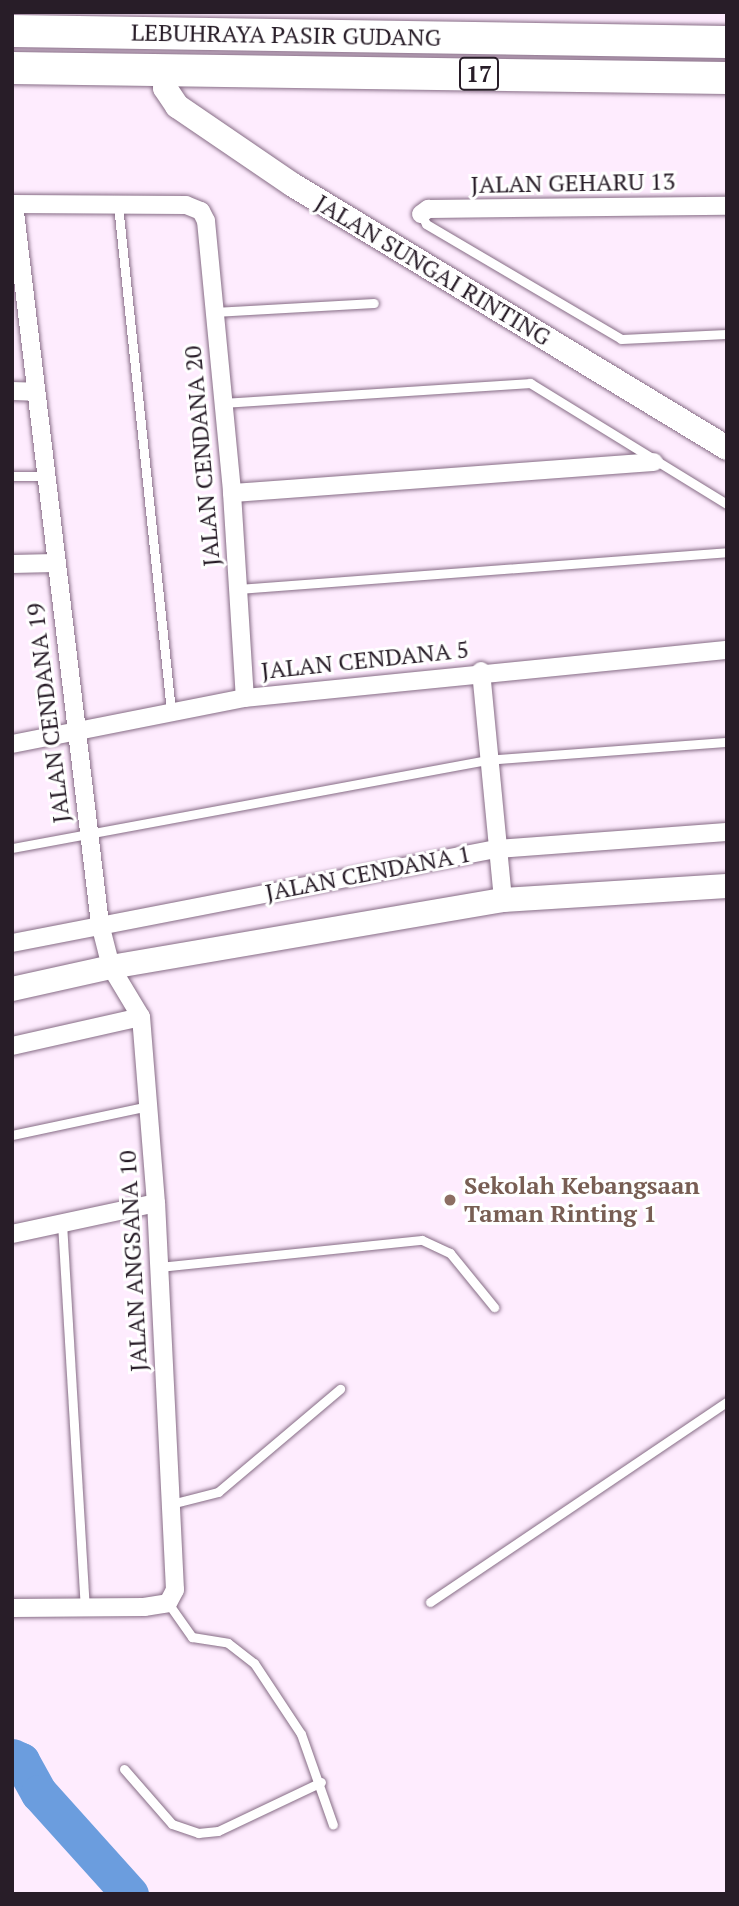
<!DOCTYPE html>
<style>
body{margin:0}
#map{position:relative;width:739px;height:1906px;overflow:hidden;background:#feecfe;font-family:"PT Serif",serif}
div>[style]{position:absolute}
.river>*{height:37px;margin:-18.5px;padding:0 18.5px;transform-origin:18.5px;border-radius:18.5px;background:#6b9dde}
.roads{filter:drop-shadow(0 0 2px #866c85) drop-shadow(0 0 2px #866c85)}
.lane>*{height:9px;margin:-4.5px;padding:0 4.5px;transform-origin:4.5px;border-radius:4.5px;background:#fff}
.street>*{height:18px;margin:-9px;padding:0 9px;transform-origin:9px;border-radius:9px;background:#fff}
.secondary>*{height:24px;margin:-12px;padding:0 12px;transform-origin:12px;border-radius:12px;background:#fff}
.highway>*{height:32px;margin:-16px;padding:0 16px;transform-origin:16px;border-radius:16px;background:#fff}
.dots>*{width:19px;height:19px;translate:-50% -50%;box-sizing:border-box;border:4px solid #fff;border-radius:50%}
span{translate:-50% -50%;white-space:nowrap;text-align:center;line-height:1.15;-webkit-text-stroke:6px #fff;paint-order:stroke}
.shield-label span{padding:2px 5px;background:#fff;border:2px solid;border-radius:5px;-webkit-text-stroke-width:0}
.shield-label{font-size:23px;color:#281d28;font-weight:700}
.street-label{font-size:24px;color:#281d28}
.education-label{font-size:24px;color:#785e54;font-weight:700}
.left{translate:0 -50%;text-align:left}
.frame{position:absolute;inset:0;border:14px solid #281d28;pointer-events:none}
</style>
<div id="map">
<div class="river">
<i style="left:12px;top:1757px;width:10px;rotate:24deg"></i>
<i style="left:21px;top:1761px;width:37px;rotate:61deg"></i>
<i style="left:39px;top:1793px;width:136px;rotate:48deg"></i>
</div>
<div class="roads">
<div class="lane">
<i style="left:118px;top:205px;width:509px;rotate:84.02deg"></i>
<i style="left:421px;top:214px;width:11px;rotate:63deg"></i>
<i style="left:426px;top:224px;width:226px;rotate:30.5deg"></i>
<i style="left:621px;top:339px;width:106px;rotate:-2.7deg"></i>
<i style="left:214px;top:312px;width:160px;rotate:-3.2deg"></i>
<i style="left:223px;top:403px;width:308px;rotate:-3.7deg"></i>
<i style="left:530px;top:383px;width:231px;rotate:31.6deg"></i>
<i style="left:12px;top:476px;width:33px"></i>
<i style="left:238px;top:589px;width:490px;rotate:-4.3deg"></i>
<i style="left:12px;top:848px;width:482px;rotate:-10.5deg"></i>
<i style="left:486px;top:760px;width:242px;rotate:-4.3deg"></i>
<i style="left:12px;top:1135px;width:139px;rotate:-12deg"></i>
<i style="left:62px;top:1223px;width:385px;rotate:86.6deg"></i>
<i style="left:159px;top:1267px;width:264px;rotate:-5.9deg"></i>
<i style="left:422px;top:1240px;width:31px;rotate:25deg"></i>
<i style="left:450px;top:1253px;width:70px;rotate:50.8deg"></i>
<i style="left:171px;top:1504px;width:49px;rotate:-14.3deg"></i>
<i style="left:218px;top:1492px;width:160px;rotate:-40.2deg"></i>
<i style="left:430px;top:1602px;width:358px;rotate:-34deg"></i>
<i style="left:168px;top:1603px;width:42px;rotate:54.8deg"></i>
<i style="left:192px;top:1637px;width:36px;rotate:9deg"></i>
<i style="left:228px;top:1643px;width:33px;rotate:38deg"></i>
<i style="left:254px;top:1663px;width:85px;rotate:56.5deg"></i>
<i style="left:301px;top:1734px;width:96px;rotate:70.6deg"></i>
<i style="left:124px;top:1769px;width:73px;rotate:48.9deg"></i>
<i style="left:172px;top:1824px;width:28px;rotate:19deg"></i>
<i style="left:198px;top:1833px;width:20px;rotate:-6deg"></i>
<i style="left:218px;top:1831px;width:114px;rotate:-25.4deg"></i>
</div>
<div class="street">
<i style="left:12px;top:204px;width:174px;rotate:0.3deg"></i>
<i style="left:186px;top:205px;width:16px;rotate:22deg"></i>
<i style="left:201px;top:211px;width:11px;rotate:63deg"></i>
<i style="left:206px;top:221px;width:273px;rotate:84.5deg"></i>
<i style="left:232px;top:493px;width:205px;rotate:86.4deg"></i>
<i style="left:421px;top:214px;width:9px;rotate:-36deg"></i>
<i style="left:428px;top:209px;width:299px;rotate:-0.6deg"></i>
<i style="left:12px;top:391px;width:23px;rotate:2deg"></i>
<i style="left:232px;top:493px;width:423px;rotate:-4.2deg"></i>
<i style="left:12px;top:564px;width:43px;rotate:-1.3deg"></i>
<i style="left:481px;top:671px;width:230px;rotate:84.5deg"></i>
<i style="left:12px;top:744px;width:237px;rotate:-11.2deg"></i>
<i style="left:245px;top:698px;width:484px;rotate:-5.7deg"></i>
<i style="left:12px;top:943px;width:493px;rotate:-11deg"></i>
<i style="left:496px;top:849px;width:232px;rotate:-4.2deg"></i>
<i style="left:12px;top:1046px;width:132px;rotate:-12.7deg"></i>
<i style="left:12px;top:1234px;width:147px;rotate:-12.1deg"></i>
<i style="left:12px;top:1608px;width:132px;rotate:-0.4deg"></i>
<i style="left:144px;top:1607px;width:24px;rotate:-9deg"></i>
<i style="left:168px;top:1603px;width:15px;rotate:-62deg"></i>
<i style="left:175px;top:1590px;width:387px;rotate:-92.8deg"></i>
<i style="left:156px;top:1203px;width:187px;rotate:-94.6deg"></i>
<i style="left:141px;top:1017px;width:58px;rotate:-121deg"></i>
<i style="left:111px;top:967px;width:44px;rotate:-104.3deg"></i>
<i style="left:100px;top:924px;width:725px;rotate:-96.81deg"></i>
</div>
<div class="secondary">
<i style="left:167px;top:70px;width:18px;rotate:96deg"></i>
<i style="left:165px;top:88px;width:22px;rotate:56deg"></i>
<i style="left:177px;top:106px;width:140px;rotate:34.3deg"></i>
<i style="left:293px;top:185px;width:507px;rotate:31.22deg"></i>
<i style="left:12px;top:989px;width:101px;rotate:-12.5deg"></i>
<i style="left:111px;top:967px;width:398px;rotate:-9.7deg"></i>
<i style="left:503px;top:900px;width:224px;rotate:-3.6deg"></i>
</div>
<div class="highway">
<i style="left:12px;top:31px;width:715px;rotate:0.88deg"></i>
<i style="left:12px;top:68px;width:715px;rotate:0.8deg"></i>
</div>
</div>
<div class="dots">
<i style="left:450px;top:1200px;background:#8d6e63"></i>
</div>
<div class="shield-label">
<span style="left:479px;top:74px">17</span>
</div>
<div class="street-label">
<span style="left:286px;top:35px;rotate:1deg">LEBUHRAYA PASIR GUDANG</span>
<span style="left:573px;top:183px;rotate:-1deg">JALAN GEHARU 13</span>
<span style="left:433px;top:270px;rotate:31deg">JALAN SUNGAI RINTING</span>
<span style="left:202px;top:456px;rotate:-95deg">JALAN CENDANA 20</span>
<span style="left:365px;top:660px;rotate:-6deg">JALAN CENDANA 5</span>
<span style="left:48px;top:713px;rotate:-97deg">JALAN CENDANA 19</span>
<span style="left:368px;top:873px;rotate:-11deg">JALAN CENDANA 1</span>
<span style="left:133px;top:1261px;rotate:-93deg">JALAN ANGSANA 10</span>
</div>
<div class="education-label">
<span class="left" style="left:464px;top:1200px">Sekolah Kebangsaan<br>Taman Rinting 1</span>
</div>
<div class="frame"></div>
</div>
